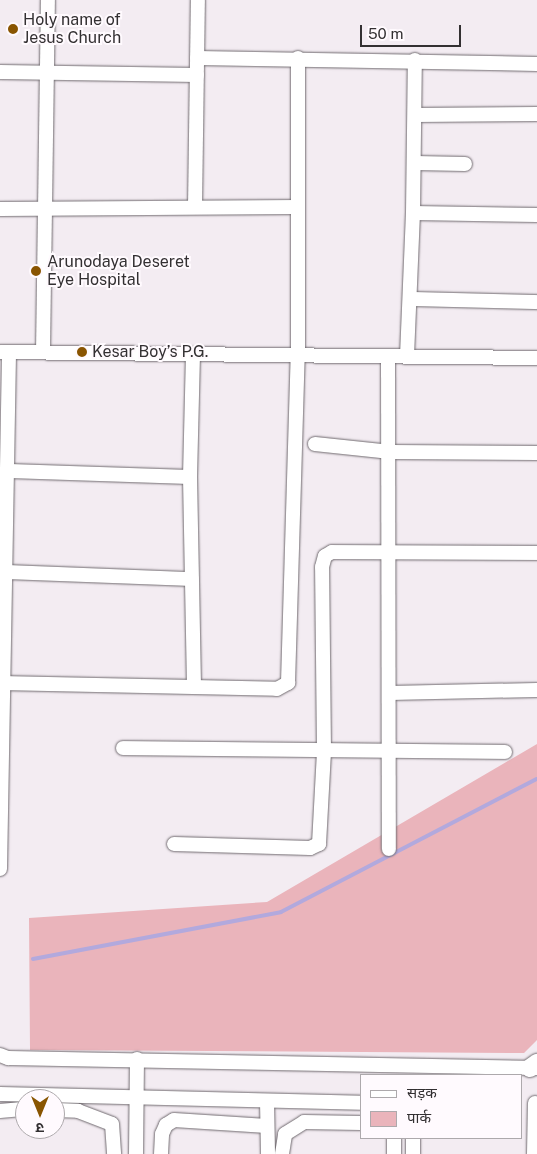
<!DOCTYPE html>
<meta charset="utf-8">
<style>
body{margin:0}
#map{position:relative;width:537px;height:1154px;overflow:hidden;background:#f3ecf2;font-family:"Public Sans","Noto Sans Devanagari",sans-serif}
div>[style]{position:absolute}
.green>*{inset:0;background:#eab4bb}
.stream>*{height:4px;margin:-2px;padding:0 2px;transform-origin:2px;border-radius:2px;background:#b2a9dd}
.roads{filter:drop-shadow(0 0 1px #706a6f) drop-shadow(0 0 1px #706a6f)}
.minor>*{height:14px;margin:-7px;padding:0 7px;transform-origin:7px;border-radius:7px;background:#fff}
.major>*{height:18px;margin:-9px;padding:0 9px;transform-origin:9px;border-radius:9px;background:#fff}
.dots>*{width:14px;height:14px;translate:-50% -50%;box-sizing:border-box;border:2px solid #fffafe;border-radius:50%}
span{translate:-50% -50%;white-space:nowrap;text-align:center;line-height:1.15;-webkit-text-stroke:4px #fffafe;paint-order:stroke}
.poi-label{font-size:16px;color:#333032}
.left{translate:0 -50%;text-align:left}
.legend{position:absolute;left:360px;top:1074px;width:162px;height:65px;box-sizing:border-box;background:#fffafe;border:1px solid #ada9ac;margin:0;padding:6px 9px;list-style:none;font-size:15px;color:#333032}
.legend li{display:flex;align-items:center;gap:10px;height:25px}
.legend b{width:25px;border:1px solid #ada9ac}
.north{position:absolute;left:15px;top:1089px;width:50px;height:50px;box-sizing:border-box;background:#fffafe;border:1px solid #ada9ac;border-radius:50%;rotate:180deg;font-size:14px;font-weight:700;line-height:20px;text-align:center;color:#333032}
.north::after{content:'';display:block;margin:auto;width:18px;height:22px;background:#895501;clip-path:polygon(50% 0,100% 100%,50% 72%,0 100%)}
.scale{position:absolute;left:360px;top:25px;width:101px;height:22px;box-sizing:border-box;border:2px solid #333032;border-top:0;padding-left:6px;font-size:15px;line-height:18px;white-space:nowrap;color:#333032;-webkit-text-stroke:4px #fffafe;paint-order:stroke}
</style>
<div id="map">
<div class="green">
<i style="clip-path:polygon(537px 744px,537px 1040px,524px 1053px,30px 1050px,29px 918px,267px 902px)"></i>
</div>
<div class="stream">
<i style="left:33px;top:959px;width:252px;rotate:-10.7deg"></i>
<i style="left:281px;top:912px;width:288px;rotate:-27.5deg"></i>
</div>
<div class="roads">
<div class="minor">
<i style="left:197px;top:58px;width:340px;rotate:1deg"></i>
<i style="left:0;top:72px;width:197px;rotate:0.9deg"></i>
<i style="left:415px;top:115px;width:122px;rotate:-0.5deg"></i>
<i style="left:415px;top:163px;width:50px;rotate:1.1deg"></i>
<i style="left:195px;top:207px;width:207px;rotate:-89.2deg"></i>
<i style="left:0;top:209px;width:298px;rotate:-0.4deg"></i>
<i style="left:413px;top:213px;width:124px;rotate:0.9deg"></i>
<i style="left:410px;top:299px;width:127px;rotate:1.4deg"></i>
<i style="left:0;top:352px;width:537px;rotate:0.64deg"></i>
<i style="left:43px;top:352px;width:352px;rotate:-89.2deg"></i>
<i style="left:193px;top:354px;width:123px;rotate:91.4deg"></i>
<i style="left:190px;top:477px;width:209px;rotate:88.9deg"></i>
<i style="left:407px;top:356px;width:143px;rotate:-87.6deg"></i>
<i style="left:413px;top:213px;width:153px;rotate:-89.3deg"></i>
<i style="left:388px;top:357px;width:492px;rotate:89.9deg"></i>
<i style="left:315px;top:444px;width:76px;rotate:6deg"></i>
<i style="left:391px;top:452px;width:146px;rotate:0.4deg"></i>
<i style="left:9px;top:471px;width:181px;rotate:1.9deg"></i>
<i style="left:7px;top:572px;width:185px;rotate:2.2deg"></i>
<i style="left:0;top:683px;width:277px;rotate:1.2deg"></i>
<i style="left:277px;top:689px;width:13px;rotate:-29deg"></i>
<i style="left:288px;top:683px;width:328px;rotate:-88.3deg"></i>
<i style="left:298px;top:355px;width:297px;rotate:-90deg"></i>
<i style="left:390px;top:693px;width:147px;rotate:-1.2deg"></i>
<i style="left:123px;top:748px;width:382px;rotate:0.6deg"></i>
<i style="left:174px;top:844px;width:136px;rotate:1.7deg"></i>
<i style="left:310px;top:848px;width:10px;rotate:-24deg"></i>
<i style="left:319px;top:844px;width:93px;rotate:-86.9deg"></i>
<i style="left:324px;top:751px;width:184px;rotate:-90.6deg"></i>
<i style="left:322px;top:567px;width:11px;rotate:-75deg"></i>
<i style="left:325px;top:556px;width:8px;rotate:-30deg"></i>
<i style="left:332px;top:552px;width:205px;rotate:0.3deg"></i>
<i style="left:0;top:869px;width:517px;rotate:-89deg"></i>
<i style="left:0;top:1055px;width:9px;rotate:21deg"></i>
<i style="left:8px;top:1058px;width:529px;rotate:1.08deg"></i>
<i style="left:0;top:1094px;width:361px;rotate:1.4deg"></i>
<i style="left:267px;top:1101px;width:53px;rotate:88.9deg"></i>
<i style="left:55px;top:1110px;width:23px;rotate:2deg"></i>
<i style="left:78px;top:1111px;width:36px;rotate:21deg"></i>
<i style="left:112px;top:1124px;width:30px;rotate:86deg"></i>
<i style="left:0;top:1111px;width:25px;rotate:-5deg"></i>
<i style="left:394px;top:1138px;width:16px;rotate:90deg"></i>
<i style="left:413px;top:1138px;width:16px;rotate:90deg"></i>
<i style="left:136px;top:1154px;width:95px;rotate:-89.4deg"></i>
<i style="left:161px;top:1154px;width:20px;rotate:-87deg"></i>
<i style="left:162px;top:1134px;width:10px;rotate:-66deg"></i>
<i style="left:166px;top:1125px;width:9px;rotate:-32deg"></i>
<i style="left:174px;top:1120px;width:93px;rotate:3.7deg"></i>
<i style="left:282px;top:1154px;width:20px;rotate:-81deg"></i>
<i style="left:285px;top:1134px;width:22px;rotate:-32deg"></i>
<i style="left:304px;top:1122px;width:57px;rotate:1deg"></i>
<i style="left:534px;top:1154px;width:51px;rotate:-88.9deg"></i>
</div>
<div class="major">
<i style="left:530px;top:1068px;width:9px;rotate:-36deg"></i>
</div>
</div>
<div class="dots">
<i style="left:13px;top:29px;background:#895501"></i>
<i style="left:36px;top:271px;background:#895501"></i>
<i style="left:82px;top:352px;background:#895501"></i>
</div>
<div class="poi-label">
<span class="left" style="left:23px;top:29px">Holy name of<br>Jesus Church</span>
<span class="left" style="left:47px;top:271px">Arunodaya Deseret<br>Eye Hospital</span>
<span class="left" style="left:92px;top:352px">Kesar Boy’s P.G.</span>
</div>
<ul class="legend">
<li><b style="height:6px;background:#fff"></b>सड़क</li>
<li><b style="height:14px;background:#eab4bb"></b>पार्क</li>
</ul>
<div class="north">उ</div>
<div class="scale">50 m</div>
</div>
